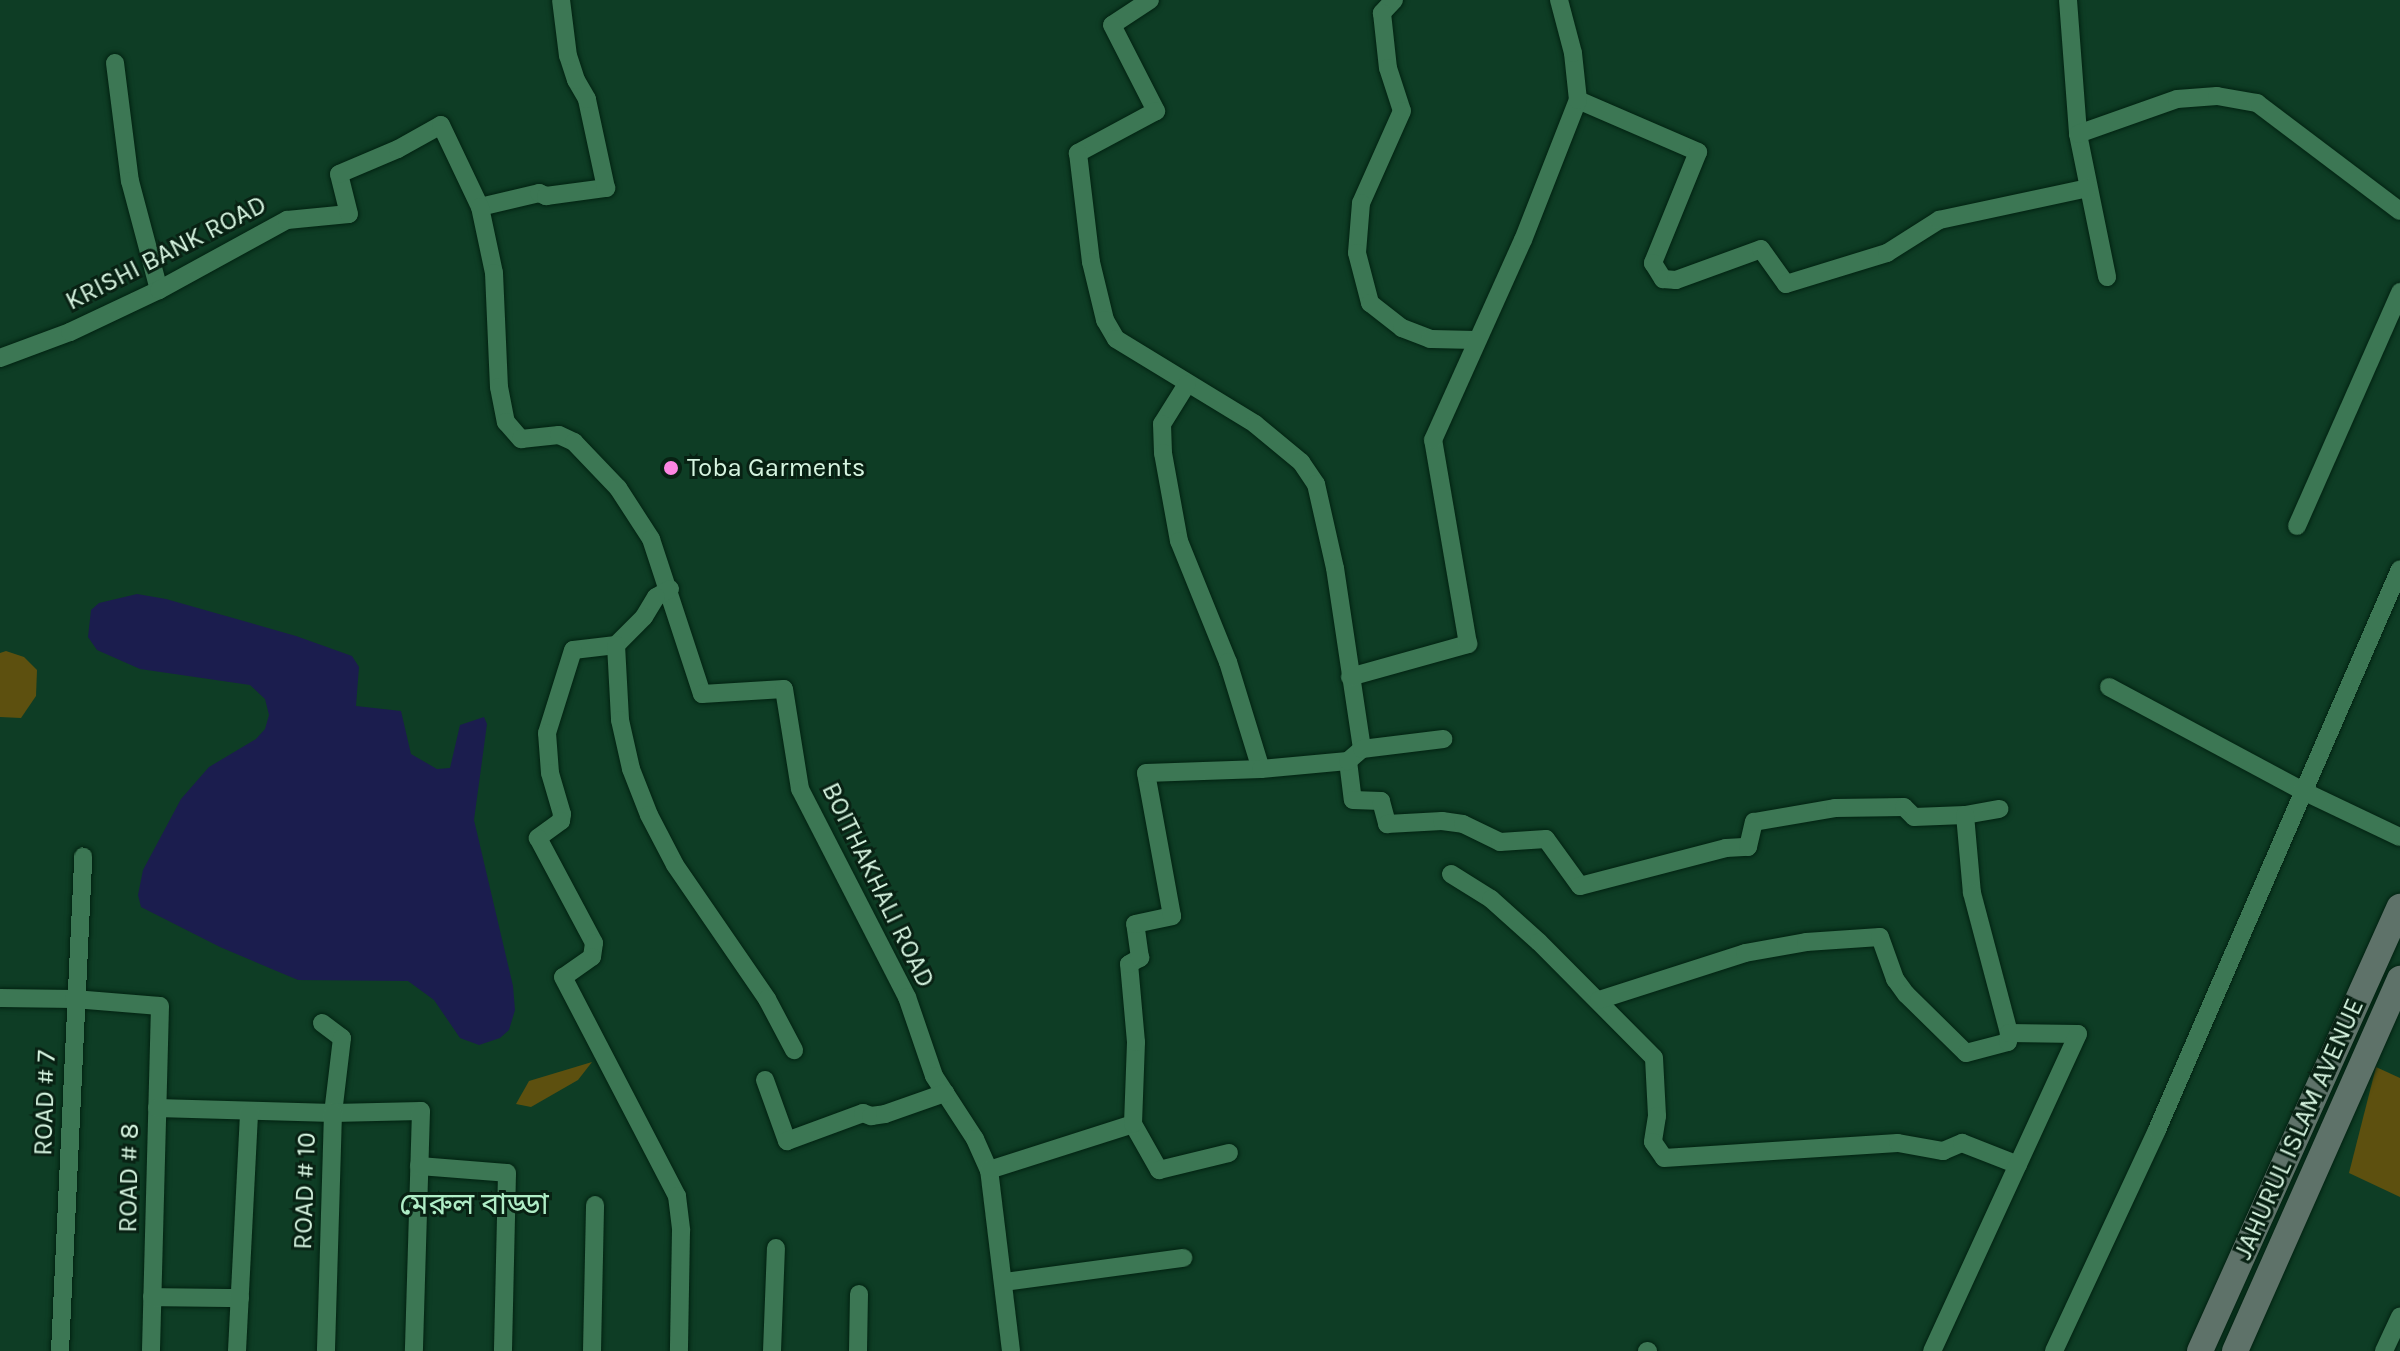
<!DOCTYPE html>
<meta charset="utf-8">
<style>
body{margin:0}
#map{position:relative;width:2400px;height:1351px;overflow:hidden;background:#0e3d25;font-family:Karla,"Noto Sans Bengali",sans-serif}
div>[style]{position:absolute}
.green>*{inset:0;background:#5d500f}
.water>*{inset:0;background:#1b1d4e}
.roads{filter:drop-shadow(0 0 2px #022211) drop-shadow(0 0 2px #022211)}
.street>*{height:18px;margin:-9px;padding:0 9px;transform-origin:9px;border-radius:9px;background:#3c7754}
.secondary>*{height:26px;margin:-13px;padding:0 13px;transform-origin:13px;border-radius:13px;background:#5e7269}
.dots>*{width:22px;height:22px;translate:-50% -50%;box-sizing:border-box;border:4px solid #082113;border-radius:50%}
span{translate:-50% -50%;white-space:nowrap;text-align:center;line-height:1.15;-webkit-text-stroke:6px #082113;paint-order:stroke}
.street-label{font-size:26px;color:#d6f4e0}
.poi-label{font-size:26px;color:#d6f4e0}
.left{translate:0 -50%;text-align:left}
.quarter-label{font-size:30px;color:#afedc6}
</style>
<div id="map">
<div class="green">
<i style="clip-path:polygon(6px 651px,24px 657px,37px 670px,36px 696px,21px 718px,0 717px,0 653px)"></i>
<i style="clip-path:polygon(592px 1062px,578px 1080px,531px 1107px,516px 1104px,529px 1081px)"></i>
<i style="clip-path:polygon(2376px 1067px,2400px 1078px,2400px 1197px,2349px 1173px)"></i>
</div>
<div class="water">
<i style="clip-path:polygon(137px 594px,166px 599px,296px 636px,352px 656px,359px 667px,356px 706px,401px 711px,411px 754px,437px 769px,450px 768px,460px 725px,484px 717px,487px 724px,474px 820px,513px 986px,515px 1010px,509px 1030px,500px 1038px,479px 1045px,460px 1038px,434px 1000px,408px 981px,298px 980px,220px 947px,141px 907px,138px 895px,143px 870px,181px 799px,209px 767px,256px 739px,265px 729px,269px 715px,265px 699px,250px 685px,140px 669px,97px 650px,88px 637px,91px 610px,99px 603px)"></i>
</div>
<div class="roads">
<div class="street">
<i style="left:1150px;top:0;width:45px;rotate:146.7deg"></i>
<i style="left:1112px;top:25px;width:97px;rotate:62.9deg"></i>
<i style="left:1156px;top:111px;width:89px;rotate:151.7deg"></i>
<i style="left:1078px;top:153px;width:110px;rotate:83.2deg"></i>
<i style="left:1091px;top:262px;width:60px;rotate:76.4deg"></i>
<i style="left:1105px;top:320px;width:22px;rotate:60deg"></i>
<i style="left:1116px;top:339px;width:163px;rotate:31.4deg"></i>
<i style="left:1255px;top:424px;width:60px;rotate:39.6deg"></i>
<i style="left:1301px;top:462px;width:27px;rotate:56deg"></i>
<i style="left:1316px;top:484px;width:86px;rotate:77.3deg"></i>
<i style="left:1335px;top:568px;width:183px;rotate:81.5deg"></i>
<i style="left:1394px;top:0;width:18px;rotate:133deg"></i>
<i style="left:1382px;top:13px;width:55px;rotate:83.8deg"></i>
<i style="left:1388px;top:68px;width:45px;rotate:72deg"></i>
<i style="left:1402px;top:111px;width:101px;rotate:114deg"></i>
<i style="left:1361px;top:203px;width:50px;rotate:94.6deg"></i>
<i style="left:1357px;top:253px;width:52px;rotate:75.4deg"></i>
<i style="left:1370px;top:303px;width:41px;rotate:38deg"></i>
<i style="left:1402px;top:328px;width:30px;rotate:21deg"></i>
<i style="left:1430px;top:339px;width:47px;rotate:1.2deg"></i>
<i style="left:2068px;top:0;width:134px;rotate:85.7deg"></i>
<i style="left:2078px;top:134px;width:146px;rotate:78.5deg"></i>
<i style="left:115px;top:63px;width:119px;rotate:82.8deg"></i>
<i style="left:130px;top:181px;width:113px;rotate:75.1deg"></i>
<i style="left:1578px;top:100px;width:131px;rotate:23.4deg"></i>
<i style="left:1698px;top:152px;width:120px;rotate:112.1deg"></i>
<i style="left:1653px;top:263px;width:19px;rotate:58deg"></i>
<i style="left:1663px;top:279px;width:13px;rotate:4deg"></i>
<i style="left:1676px;top:280px;width:90px;rotate:-20deg"></i>
<i style="left:1761px;top:249px;width:43px;rotate:54.5deg"></i>
<i style="left:1786px;top:284px;width:106px;rotate:-17.1deg"></i>
<i style="left:1887px;top:253px;width:62px;rotate:-32.4deg"></i>
<i style="left:1939px;top:220px;width:152px;rotate:-12.1deg"></i>
<i style="left:2078px;top:134px;width:105px;rotate:-19.5deg"></i>
<i style="left:2177px;top:99px;width:40px;rotate:-4.3deg"></i>
<i style="left:2217px;top:96px;width:41px;rotate:9.9deg"></i>
<i style="left:2257px;top:103px;width:179px;rotate:37.1deg"></i>
<i style="left:480px;top:207px;width:61px;rotate:-13.3deg"></i>
<i style="left:539px;top:193px;width:8px;rotate:23deg"></i>
<i style="left:546px;top:196px;width:61px;rotate:-7.6deg"></i>
<i style="left:606px;top:188px;width:91px;rotate:-102.1deg"></i>
<i style="left:587px;top:99px;width:22px;rotate:-120deg"></i>
<i style="left:576px;top:80px;width:25px;rotate:-108deg"></i>
<i style="left:568px;top:56px;width:56px;rotate:-97.1deg"></i>
<i style="left:0;top:358px;width:75px;rotate:-20.4deg"></i>
<i style="left:70px;top:332px;width:98px;rotate:-25.3deg"></i>
<i style="left:159px;top:290px;width:146px;rotate:-28.7deg"></i>
<i style="left:287px;top:220px;width:62px;rotate:-5.5deg"></i>
<i style="left:349px;top:214px;width:41px;rotate:-104deg"></i>
<i style="left:339px;top:174px;width:64px;rotate:-23deg"></i>
<i style="left:398px;top:149px;width:49px;rotate:-29.2deg"></i>
<i style="left:441px;top:125px;width:91px;rotate:64.6deg"></i>
<i style="left:480px;top:207px;width:67px;rotate:78deg"></i>
<i style="left:494px;top:273px;width:114px;rotate:87.5deg"></i>
<i style="left:499px;top:387px;width:36px;rotate:79deg"></i>
<i style="left:506px;top:422px;width:23px;rotate:49deg"></i>
<i style="left:521px;top:439px;width:38px;rotate:-6deg"></i>
<i style="left:559px;top:435px;width:17px;rotate:25deg"></i>
<i style="left:574px;top:442px;width:64px;rotate:46.3deg"></i>
<i style="left:618px;top:488px;width:61px;rotate:57.1deg"></i>
<i style="left:651px;top:539px;width:163px;rotate:71.8deg"></i>
<i style="left:702px;top:694px;width:82px;rotate:-3.5deg"></i>
<i style="left:784px;top:689px;width:101px;rotate:80.9deg"></i>
<i style="left:800px;top:789px;width:234px;rotate:62.8deg"></i>
<i style="left:907px;top:997px;width:83px;rotate:71.1deg"></i>
<i style="left:934px;top:1076px;width:75px;rotate:56.9deg"></i>
<i style="left:975px;top:1139px;width:34px;rotate:66deg"></i>
<i style="left:1187px;top:384px;width:47px;rotate:122deg"></i>
<i style="left:1162px;top:424px;width:29px;rotate:88deg"></i>
<i style="left:1163px;top:453px;width:89px;rotate:79.7deg"></i>
<i style="left:1179px;top:541px;width:131px;rotate:68deg"></i>
<i style="left:1228px;top:662px;width:112px;rotate:72.9deg"></i>
<i style="left:2297px;top:526px;width:256px;rotate:-66.2deg"></i>
<i style="left:670px;top:589px;width:16px;rotate:150deg"></i>
<i style="left:656px;top:597px;width:23px;rotate:121deg"></i>
<i style="left:644px;top:617px;width:40px;rotate:135deg"></i>
<i style="left:616px;top:645px;width:43px;rotate:173.4deg"></i>
<i style="left:573px;top:650px;width:87px;rotate:107.4deg"></i>
<i style="left:547px;top:733px;width:40px;rotate:85.7deg"></i>
<i style="left:550px;top:773px;width:43px;rotate:73.7deg"></i>
<i style="left:562px;top:814px;width:7px;rotate:98deg"></i>
<i style="left:561px;top:821px;width:29px;rotate:144deg"></i>
<i style="left:538px;top:838px;width:119px;rotate:61.9deg"></i>
<i style="left:594px;top:943px;width:14px;rotate:98deg"></i>
<i style="left:592px;top:957px;width:35px;rotate:145deg"></i>
<i style="left:563px;top:977px;width:247px;rotate:62.5deg"></i>
<i style="left:677px;top:1196px;width:35px;rotate:83deg"></i>
<i style="left:681px;top:1231px;width:120px;rotate:91deg"></i>
<i style="left:616px;top:645px;width:75px;rotate:86.9deg"></i>
<i style="left:620px;top:720px;width:50px;rotate:77.3deg"></i>
<i style="left:631px;top:769px;width:49px;rotate:68.6deg"></i>
<i style="left:649px;top:815px;width:56px;rotate:62.5deg"></i>
<i style="left:675px;top:865px;width:163px;rotate:55.5deg"></i>
<i style="left:767px;top:999px;width:58px;rotate:62.1deg"></i>
<i style="left:1350px;top:677px;width:123px;rotate:-15.6deg"></i>
<i style="left:1468px;top:644px;width:207px;rotate:-99.7deg"></i>
<i style="left:1433px;top:440px;width:219px;rotate:-65.8deg"></i>
<i style="left:1523px;top:240px;width:150px;rotate:-68.6deg"></i>
<i style="left:1578px;top:100px;width:47px;rotate:-96.1deg"></i>
<i style="left:1573px;top:53px;width:55px;rotate:-104.8deg"></i>
<i style="left:2109px;top:687px;width:220px;rotate:28.2deg"></i>
<i style="left:2303px;top:791px;width:107px;rotate:25.4deg"></i>
<i style="left:1348px;top:761px;width:39px;rotate:83deg"></i>
<i style="left:1353px;top:800px;width:28px;rotate:2deg"></i>
<i style="left:1381px;top:801px;width:24px;rotate:75deg"></i>
<i style="left:1387px;top:824px;width:55px;rotate:-3.1deg"></i>
<i style="left:1442px;top:821px;width:21px;rotate:8deg"></i>
<i style="left:1463px;top:824px;width:41px;rotate:25.9deg"></i>
<i style="left:1500px;top:842px;width:46px;rotate:-3.7deg"></i>
<i style="left:1546px;top:839px;width:58px;rotate:54.1deg"></i>
<i style="left:1580px;top:886px;width:151px;rotate:-14.6deg"></i>
<i style="left:1726px;top:848px;width:22px;rotate:-3deg"></i>
<i style="left:1748px;top:847px;width:26px;rotate:-77deg"></i>
<i style="left:1754px;top:822px;width:82px;rotate:-9.8deg"></i>
<i style="left:1835px;top:808px;width:69px;rotate:-0.8deg"></i>
<i style="left:1904px;top:807px;width:14px;rotate:45deg"></i>
<i style="left:1914px;top:817px;width:51px;rotate:-2.2deg"></i>
<i style="left:1965px;top:815px;width:35px;rotate:-10deg"></i>
<i style="left:1965px;top:815px;width:78px;rotate:84.9deg"></i>
<i style="left:1972px;top:893px;width:145px;rotate:75.2deg"></i>
<i style="left:1451px;top:874px;width:47px;rotate:32deg"></i>
<i style="left:1491px;top:899px;width:64px;rotate:41.9deg"></i>
<i style="left:1539px;top:942px;width:163px;rotate:45.2deg"></i>
<i style="left:1654px;top:1058px;width:58px;rotate:87deg"></i>
<i style="left:1657px;top:1116px;width:26px;rotate:99deg"></i>
<i style="left:1653px;top:1142px;width:19px;rotate:55deg"></i>
<i style="left:1664px;top:1158px;width:234px;rotate:-3.7deg"></i>
<i style="left:1898px;top:1143px;width:46px;rotate:10.1deg"></i>
<i style="left:1943px;top:1151px;width:21px;rotate:-23deg"></i>
<i style="left:1962px;top:1143px;width:60px;rotate:21.4deg"></i>
<i style="left:0;top:998px;width:74px;rotate:0.8deg"></i>
<i style="left:74px;top:999px;width:86px;rotate:4.7deg"></i>
<i style="left:160px;top:1006px;width:345px;rotate:91.5deg"></i>
<i style="left:1599px;top:1000px;width:153px;rotate:-17.8deg"></i>
<i style="left:1745px;top:953px;width:62px;rotate:-10.2deg"></i>
<i style="left:1806px;top:942px;width:74px;rotate:-3.9deg"></i>
<i style="left:1880px;top:937px;width:45px;rotate:70.3deg"></i>
<i style="left:1895px;top:979px;width:19px;rotate:54deg"></i>
<i style="left:1906px;top:994px;width:84px;rotate:44.5deg"></i>
<i style="left:1966px;top:1053px;width:43px;rotate:-14.7deg"></i>
<i style="left:2008px;top:1042px;width:9px;rotate:-84deg"></i>
<i style="left:2009px;top:1033px;width:69px;rotate:0.8deg"></i>
<i style="left:2078px;top:1034px;width:349px;rotate:114.7deg"></i>
<i style="left:322px;top:1023px;width:25px;rotate:37deg"></i>
<i style="left:342px;top:1038px;width:76px;rotate:96.8deg"></i>
<i style="left:333px;top:1113px;width:88px;rotate:-1.3deg"></i>
<i style="left:421px;top:1111px;width:240px;rotate:91.7deg"></i>
<i style="left:765px;top:1080px;width:65px;rotate:70.2deg"></i>
<i style="left:787px;top:1141px;width:81px;rotate:-20.2deg"></i>
<i style="left:863px;top:1113px;width:9px;rotate:21deg"></i>
<i style="left:871px;top:1116px;width:14px;rotate:-8deg"></i>
<i style="left:885px;top:1114px;width:64px;rotate:-19.3deg"></i>
<i style="left:157px;top:1108px;width:176px;rotate:1.6deg"></i>
<i style="left:333px;top:1113px;width:238px;rotate:91.7deg"></i>
<i style="left:1133px;top:1124px;width:53px;rotate:60.5deg"></i>
<i style="left:1159px;top:1170px;width:72px;rotate:-13.7deg"></i>
<i style="left:419px;top:1166px;width:88px;rotate:4.5deg"></i>
<i style="left:507px;top:1173px;width:178px;rotate:91.3deg"></i>
<i style="left:1005px;top:1282px;width:180px;rotate:-7.7deg"></i>
<i style="left:152px;top:1297px;width:88px;rotate:0.7deg"></i>
<i style="left:60px;top:1351px;width:495px;rotate:-87.3deg"></i>
<i style="left:237px;top:1351px;width:240px;rotate:-87.1deg"></i>
<i style="left:592px;top:1351px;width:146px;rotate:-88.8deg"></i>
<i style="left:772px;top:1351px;width:103px;rotate:-87.8deg"></i>
<i style="left:858px;top:1351px;width:57px;rotate:-89deg"></i>
<i style="left:1011px;top:1351px;width:182px;rotate:-96.9deg"></i>
<i style="left:989px;top:1170px;width:151px;rotate:-17.7deg"></i>
<i style="left:1133px;top:1124px;width:82px;rotate:-87.9deg"></i>
<i style="left:1136px;top:1042px;width:78px;rotate:-95.1deg"></i>
<i style="left:1129px;top:964px;width:13px;rotate:-29deg"></i>
<i style="left:1140px;top:958px;width:34px;rotate:-98deg"></i>
<i style="left:1135px;top:924px;width:38px;rotate:-12deg"></i>
<i style="left:1172px;top:916px;width:145px;rotate:-100.3deg"></i>
<i style="left:1146px;top:773px;width:115px;rotate:-2deg"></i>
<i style="left:1261px;top:769px;width:87px;rotate:-5.3deg"></i>
<i style="left:1348px;top:761px;width:18px;rotate:-41deg"></i>
<i style="left:1362px;top:749px;width:82px;rotate:-7deg"></i>
<i style="left:1647px;top:1351px;width:1px"></i>
<i style="left:2054px;top:1351px;width:244px;rotate:-65deg"></i>
<i style="left:2157px;top:1130px;width:611px;rotate:-66.58deg"></i>
<i style="left:2384px;top:1351px;width:38px;rotate:-65deg"></i>
</div>
<div class="secondary">
<i style="left:2200px;top:1351px;width:487px;rotate:-65.8deg"></i>
<i style="left:2235px;top:1351px;width:407px;rotate:-66.1deg"></i>
</div>
</div>
<div class="dots">
<i style="left:671px;top:468px;background:#fd86e2"></i>
</div>
<div class="street-label">
<span style="left:166px;top:253px;rotate:-27deg">KRISHI BANK ROAD</span>
<span style="left:878px;top:885px;rotate:64deg">BOITHAKHALI ROAD</span>
<span style="left:45px;top:1103px;rotate:-88deg">ROAD # 7</span>
<span style="left:2299px;top:1129px;rotate:-66deg">JAHURUL ISLAM AVENUE</span>
<span style="left:129px;top:1178px;rotate:-89deg">ROAD # 8</span>
<span style="left:305px;top:1191px;rotate:-88deg">ROAD # 10</span>
</div>
<div class="poi-label">
<span class="left" style="left:687px;top:468px">Toba Garments</span>
</div>
<div class="quarter-label">
<span style="left:474px;top:1204px">মেরুল বাড্ডা</span>
</div>
</div>
